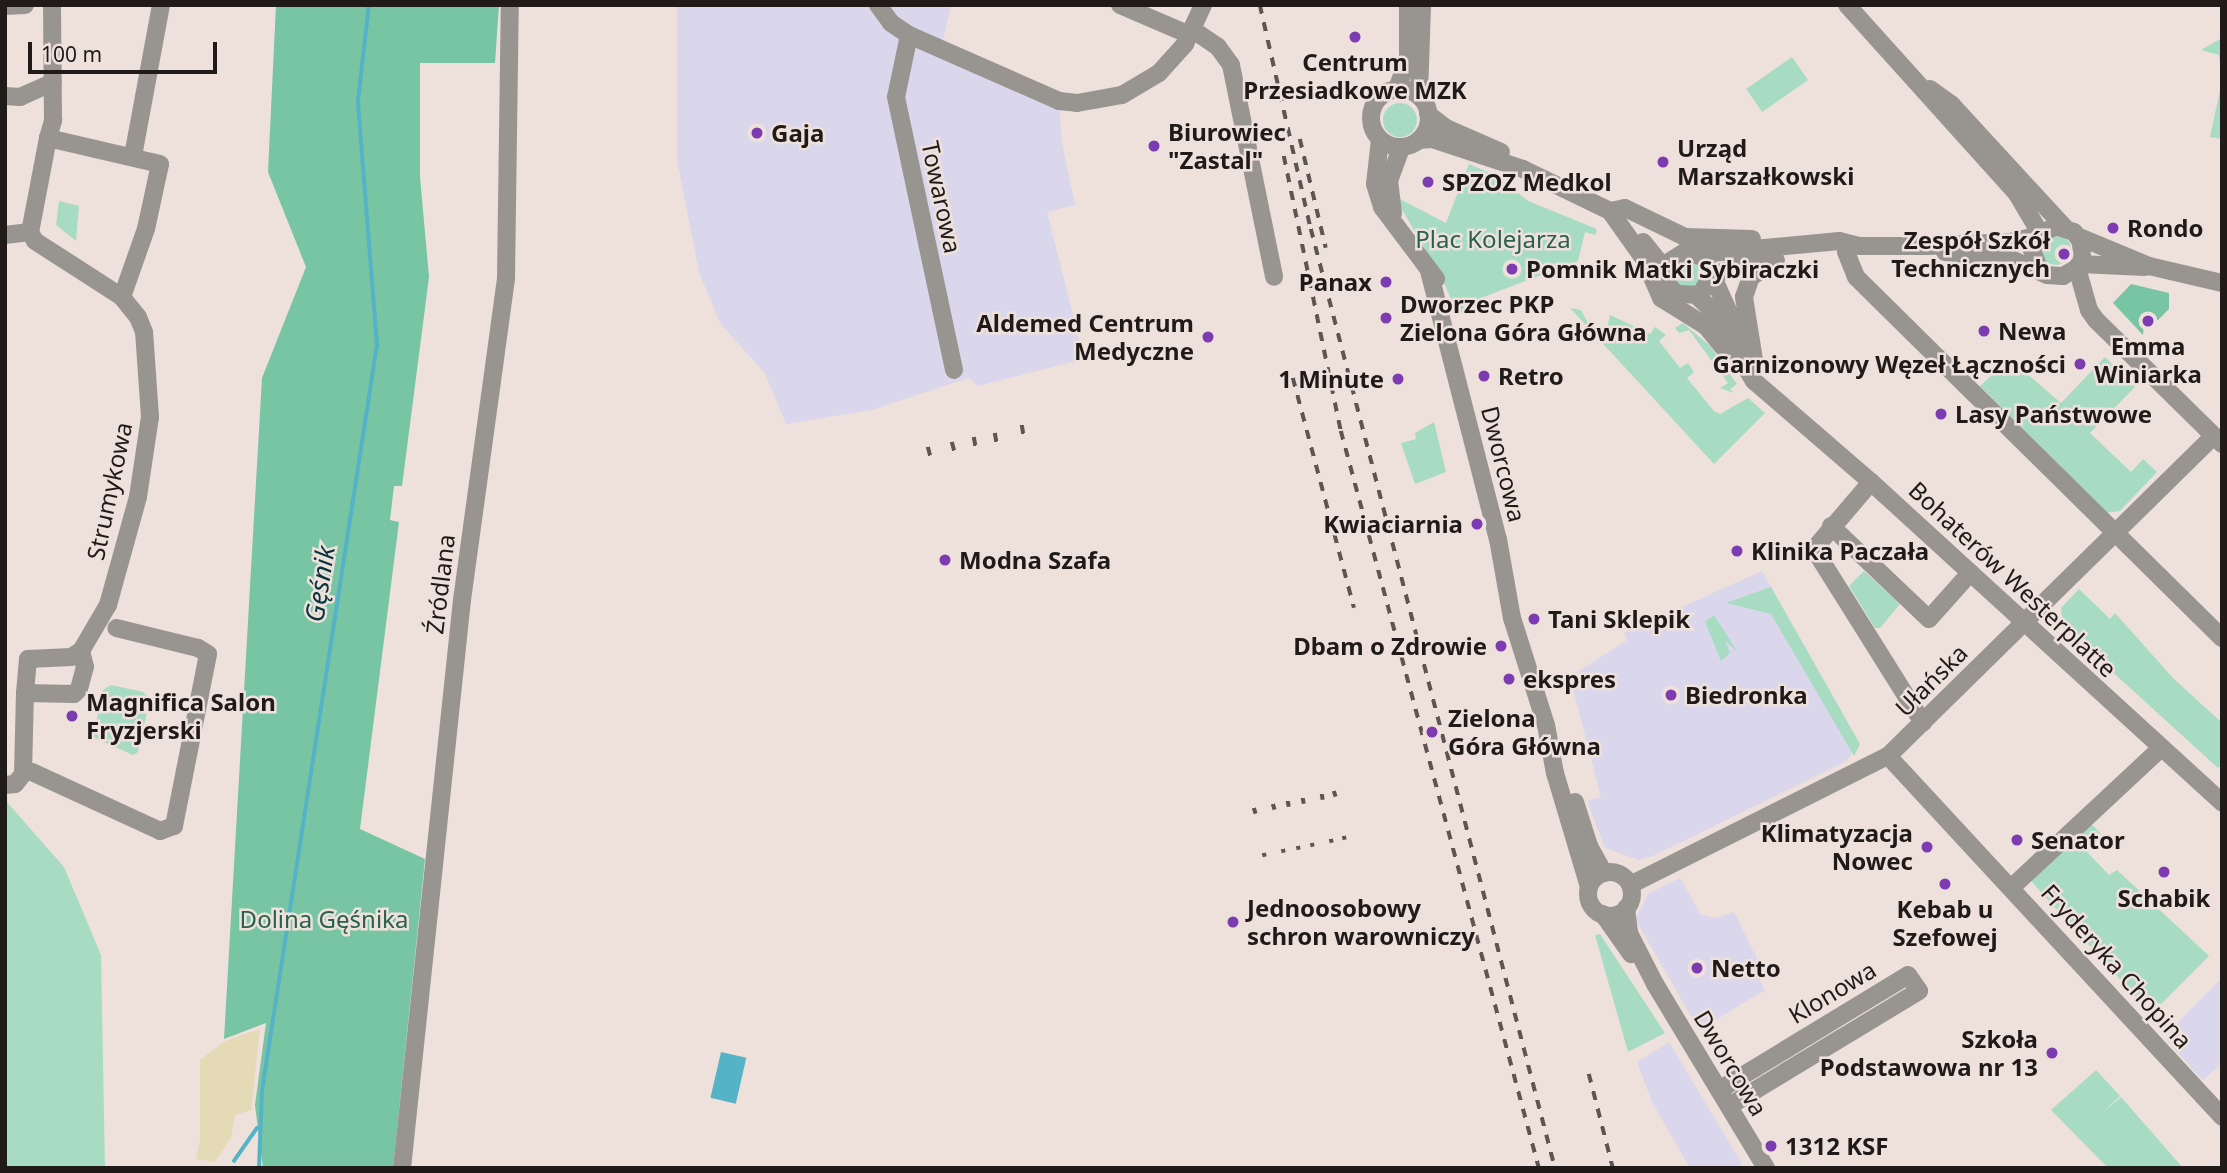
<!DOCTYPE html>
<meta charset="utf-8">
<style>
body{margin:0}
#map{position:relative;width:2227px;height:1173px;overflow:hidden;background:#eee0db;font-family:"Noto Sans",sans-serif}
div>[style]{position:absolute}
.commercial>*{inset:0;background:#dad7ec}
.green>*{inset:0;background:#a7dcc3;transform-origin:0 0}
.round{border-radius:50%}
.forest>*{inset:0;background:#77c5a2}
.sand>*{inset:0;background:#e4dab5}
.water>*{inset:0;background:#55b3c8;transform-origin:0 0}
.stream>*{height:3.5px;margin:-1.75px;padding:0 1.75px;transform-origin:1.75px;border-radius:1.75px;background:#55b3c8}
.minor>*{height:18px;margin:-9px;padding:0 9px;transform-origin:9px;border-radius:9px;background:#989590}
.minor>.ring{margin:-9px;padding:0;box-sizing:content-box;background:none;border:18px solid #989590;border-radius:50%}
.rail>*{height:3.5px;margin-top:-1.75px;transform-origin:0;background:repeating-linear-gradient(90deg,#5d5552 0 9px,transparent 0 18px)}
.dots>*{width:19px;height:19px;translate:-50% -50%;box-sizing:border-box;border:4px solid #eee0db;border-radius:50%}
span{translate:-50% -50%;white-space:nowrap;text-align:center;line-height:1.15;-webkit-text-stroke:5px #eee0db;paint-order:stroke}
.poi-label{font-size:24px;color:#201b19;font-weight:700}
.left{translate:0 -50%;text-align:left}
.right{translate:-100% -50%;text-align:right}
.street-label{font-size:24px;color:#201b19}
.park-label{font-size:24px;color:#27624a}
.water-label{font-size:26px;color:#07353e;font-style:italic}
.frame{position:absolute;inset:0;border:7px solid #201b19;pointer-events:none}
.scale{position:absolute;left:28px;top:42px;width:189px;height:32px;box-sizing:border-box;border:4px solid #201b19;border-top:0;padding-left:9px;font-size:21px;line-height:24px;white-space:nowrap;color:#201b19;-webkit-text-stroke:5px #eee0db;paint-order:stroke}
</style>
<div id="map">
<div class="commercial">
<i style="clip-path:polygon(677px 5px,951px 5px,941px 49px,1059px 101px,1062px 143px,1075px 205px,1047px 212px,1084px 359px,978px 386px,969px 378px,871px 410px,786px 424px,764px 372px,720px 323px,699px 272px,677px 160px)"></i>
<i style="clip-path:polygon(1762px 571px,1860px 745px,1845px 762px,1653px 856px,1639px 860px,1605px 848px,1590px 809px,1588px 800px,1601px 797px,1570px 677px,1627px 640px,1624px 633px)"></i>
<i style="clip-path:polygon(1680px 878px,1701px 915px,1716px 918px,1734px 912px,1760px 965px,1754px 970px,1765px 990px,1699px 1030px,1635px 919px,1649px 893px)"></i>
<i style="clip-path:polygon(2222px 978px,2222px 1063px,2203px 1080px,2167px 1041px,2169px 1032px)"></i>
<i style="clip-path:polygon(1669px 1042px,1742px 1164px,1736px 1168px,1690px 1168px,1652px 1102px,1637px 1062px)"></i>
</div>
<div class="green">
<i style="clip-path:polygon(2222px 38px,2222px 139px,2210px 137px,2222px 81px,2219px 55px,2201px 50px)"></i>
<i style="left:1792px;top:57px;width:28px;height:56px;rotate:55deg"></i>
<i class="round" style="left:1383px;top:103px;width:34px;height:34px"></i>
<i style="clip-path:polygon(1469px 164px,1497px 176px,1528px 201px,1597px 229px,1595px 235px,1585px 232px,1578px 261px,1481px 298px,1458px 315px,1441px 276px,1394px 196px,1446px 223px)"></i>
<i style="clip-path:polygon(59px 201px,79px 206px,76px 241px,56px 225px)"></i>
<i class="round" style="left:2041px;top:235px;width:30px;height:30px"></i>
<i class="round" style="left:1674px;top:260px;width:28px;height:28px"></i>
<i style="clip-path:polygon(1570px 308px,1581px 310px,1590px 327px,1605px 337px,1610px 315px,1650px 334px,1655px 327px,1666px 335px,1659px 341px,1680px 368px,1688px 363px,1694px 372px,1687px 378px,1714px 411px,1720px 414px,1748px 398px,1765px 413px,1714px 464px)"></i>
<i style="clip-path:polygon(1683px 323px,1710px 346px,1737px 384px,1730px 389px,1734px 393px,1720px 388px,1728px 383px,1689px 330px,1679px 333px,1675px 328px)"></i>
<i style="clip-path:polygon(2105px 357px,2135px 387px,2090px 433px,2131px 472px,2143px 459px,2157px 472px,2120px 511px,2106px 513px,1980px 386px,2010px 359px,2061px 403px)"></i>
<i style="clip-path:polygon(1434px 422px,1446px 472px,1415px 484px,1401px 443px,1416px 439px,1415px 433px)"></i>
<i style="clip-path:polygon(1864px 571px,1900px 604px,1880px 628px,1875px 628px,1849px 586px)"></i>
<i style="clip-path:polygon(1771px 587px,1860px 744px,1854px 756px,1771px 614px,1726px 603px)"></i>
<i style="clip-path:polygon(2079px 589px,2110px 619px,2115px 613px,2173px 678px,2222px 723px,2222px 764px,2218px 768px,2063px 627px,2061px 608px)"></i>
<i style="clip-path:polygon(1714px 615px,1737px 651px,1725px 641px,1730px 653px,1721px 661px,1705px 622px)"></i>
<i style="clip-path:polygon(111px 685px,143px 692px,150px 699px,138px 752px,133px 755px,93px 737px,103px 690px)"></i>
<i style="clip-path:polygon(5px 800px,64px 867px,101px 955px,105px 1168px,5px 1168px)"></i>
<i style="clip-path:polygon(2088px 820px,2102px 835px,2087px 852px,2109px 875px,2117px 870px,2209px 956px,2161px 1004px,2136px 997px,2032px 882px,2030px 877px)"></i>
<i style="clip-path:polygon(1600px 934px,1665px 1033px,1628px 1052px,1595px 935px)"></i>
<i style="clip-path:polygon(2096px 1070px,2120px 1096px,2101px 1114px,2121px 1097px,2183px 1168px,2108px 1168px,2051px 1110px)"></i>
</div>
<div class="forest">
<i style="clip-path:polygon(276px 5px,499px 5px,495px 63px,420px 63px,420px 177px,429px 277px,402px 486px,394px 486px,390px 520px,399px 522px,360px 829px,425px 859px,393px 1168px,263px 1168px,255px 1105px,266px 1023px,224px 1039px,262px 378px,306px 267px,268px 172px)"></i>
<i style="clip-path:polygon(2131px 284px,2169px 293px,2169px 309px,2158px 320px,2144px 322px,2143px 335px,2113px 303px)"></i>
</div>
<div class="sand">
<i style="clip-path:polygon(260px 1029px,251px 1110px,235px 1115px,231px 1138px,215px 1162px,196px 1159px,200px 1140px,200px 1060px,225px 1041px)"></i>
</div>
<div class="water">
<i style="left:721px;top:1052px;width:26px;height:47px;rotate:13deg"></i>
</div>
<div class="stream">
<i style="left:234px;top:1161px;width:40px;rotate:-55.1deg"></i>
<i style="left:259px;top:1168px;width:77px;rotate:-87.8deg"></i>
<i style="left:262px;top:1091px;width:755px;rotate:-81.24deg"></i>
<i style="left:377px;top:345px;width:245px;rotate:-94.5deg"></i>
<i style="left:358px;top:101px;width:97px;rotate:-83.5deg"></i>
</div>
<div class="minor">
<i style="left:878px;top:5px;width:22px;rotate:54deg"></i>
<i style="left:891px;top:23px;width:22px;rotate:34deg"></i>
<i style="left:909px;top:35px;width:164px;rotate:23.7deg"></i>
<i style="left:1059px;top:101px;width:18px;rotate:6deg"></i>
<i style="left:1077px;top:103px;width:46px;rotate:-10.1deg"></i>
<i style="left:1122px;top:95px;width:43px;rotate:-30.7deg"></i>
<i style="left:1159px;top:73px;width:39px;rotate:-48deg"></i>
<i style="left:1185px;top:44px;width:43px;rotate:-65.2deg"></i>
<i style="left:1120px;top:5px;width:76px;rotate:23.2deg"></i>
<i style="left:1847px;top:5px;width:254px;rotate:48deg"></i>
<i style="left:2017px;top:194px;width:45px;rotate:59.5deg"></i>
<i style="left:5px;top:6px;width:20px;rotate:-3deg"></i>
<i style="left:1193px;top:30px;width:30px;rotate:34deg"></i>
<i style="left:1218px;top:47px;width:22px;rotate:54deg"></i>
<i style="left:1231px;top:65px;width:216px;rotate:78.5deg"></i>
<i style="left:909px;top:35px;width:63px;rotate:101.8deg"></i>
<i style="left:896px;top:97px;width:279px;rotate:78deg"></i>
<i class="ring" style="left:1371px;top:89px;width:40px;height:40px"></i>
<i style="left:1397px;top:89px;width:32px;rotate:-70deg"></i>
<i style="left:1408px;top:59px;width:54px;rotate:-90deg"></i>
<i style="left:1930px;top:89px;width:27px;rotate:36deg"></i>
<i style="left:1952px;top:105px;width:166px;rotate:47.4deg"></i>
<i style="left:5px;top:96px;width:15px;rotate:4deg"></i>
<i style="left:20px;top:97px;width:36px;rotate:-24deg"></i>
<i style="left:1419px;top:96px;width:91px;rotate:-88.1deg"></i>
<i style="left:1428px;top:114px;width:23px;rotate:38deg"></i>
<i style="left:1446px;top:128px;width:60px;rotate:23.6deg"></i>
<i style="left:48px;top:138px;width:96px;rotate:100.8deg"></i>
<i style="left:30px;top:232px;width:10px;rotate:61deg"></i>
<i style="left:35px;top:241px;width:103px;rotate:32.8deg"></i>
<i style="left:1380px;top:140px;width:44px;rotate:96.5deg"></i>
<i style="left:1375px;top:184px;width:24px;rotate:73deg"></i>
<i style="left:1382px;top:207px;width:90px;rotate:53.1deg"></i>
<i style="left:1419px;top:140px;width:13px;rotate:-4deg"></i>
<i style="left:1432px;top:139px;width:96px;rotate:18.2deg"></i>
<i style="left:1523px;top:169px;width:97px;rotate:25.8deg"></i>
<i style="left:1610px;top:211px;width:59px;rotate:54.7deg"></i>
<i style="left:1644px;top:259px;width:43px;rotate:66.4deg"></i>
<i style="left:1661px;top:298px;width:53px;rotate:31.9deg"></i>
<i style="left:1706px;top:326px;width:28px;rotate:51deg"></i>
<i style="left:133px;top:156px;width:154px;rotate:-79.5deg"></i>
<i style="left:1610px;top:211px;width:15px;rotate:-11deg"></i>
<i style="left:1625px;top:208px;width:67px;rotate:25.8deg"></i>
<i style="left:1685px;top:237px;width:67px;rotate:1.7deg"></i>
<i style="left:1393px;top:213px;width:32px;rotate:-97deg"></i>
<i style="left:1389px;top:181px;width:35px;rotate:-70deg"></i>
<i style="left:5px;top:235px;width:25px;rotate:-7deg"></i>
<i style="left:2077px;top:236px;width:78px;rotate:22.6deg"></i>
<i style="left:2149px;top:266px;width:75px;rotate:13.1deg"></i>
<i style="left:1643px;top:242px;width:28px;rotate:51deg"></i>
<i style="left:1661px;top:264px;width:20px;rotate:72deg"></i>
<i style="left:1667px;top:283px;width:14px;rotate:51deg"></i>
<i style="left:1676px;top:294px;width:24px;rotate:2deg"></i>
<i style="left:1700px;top:295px;width:23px;rotate:-59deg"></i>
<i style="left:1712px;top:275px;width:18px;rotate:-112deg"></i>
<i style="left:1705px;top:258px;width:20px;rotate:-160deg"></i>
<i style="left:1686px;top:251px;width:20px;rotate:147deg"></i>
<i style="left:1669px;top:262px;width:14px;rotate:102deg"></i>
<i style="left:1846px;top:252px;width:27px;rotate:68deg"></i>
<i style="left:1856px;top:277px;width:514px;rotate:44.61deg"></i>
<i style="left:1945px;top:252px;width:66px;rotate:6.1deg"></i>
<i style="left:2011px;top:259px;width:39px;rotate:24deg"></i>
<i style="left:2047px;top:275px;width:16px;rotate:4deg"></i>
<i style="left:2063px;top:276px;width:16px;rotate:-30deg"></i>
<i style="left:2077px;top:268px;width:12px;rotate:-66deg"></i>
<i style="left:2082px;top:257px;width:15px;rotate:-94deg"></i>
<i style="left:2081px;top:242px;width:12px;rotate:-125deg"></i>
<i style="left:2074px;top:232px;width:19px;rotate:-162deg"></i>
<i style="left:2056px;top:226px;width:20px;rotate:153deg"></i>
<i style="left:2038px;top:235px;width:16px;rotate:112deg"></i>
<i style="left:2032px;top:250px;width:22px;rotate:69deg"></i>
<i style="left:1700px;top:254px;width:140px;rotate:-5.3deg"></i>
<i style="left:1839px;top:241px;width:21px;rotate:14deg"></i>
<i style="left:1859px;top:246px;width:69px"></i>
<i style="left:1928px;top:246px;width:82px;rotate:-2.8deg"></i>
<i style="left:2010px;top:242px;width:28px;rotate:-13deg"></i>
<i style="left:2079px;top:264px;width:66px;rotate:2.6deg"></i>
<i style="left:2077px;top:268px;width:44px;rotate:74.1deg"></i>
<i style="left:2089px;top:310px;width:12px;rotate:55deg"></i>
<i style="left:2096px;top:320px;width:177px;rotate:44.5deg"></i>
<i style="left:1429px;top:271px;width:277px;rotate:75.6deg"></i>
<i style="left:1498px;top:539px;width:80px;rotate:80deg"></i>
<i style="left:1512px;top:618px;width:112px;rotate:72.4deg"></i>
<i style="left:1546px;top:725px;width:49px;rotate:79.4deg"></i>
<i style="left:1555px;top:773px;width:119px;rotate:73.4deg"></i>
<i style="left:1712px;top:275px;width:64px;rotate:-16.4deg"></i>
<i style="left:1712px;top:275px;width:70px;rotate:65.6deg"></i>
<i style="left:1697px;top:296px;width:19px;rotate:43deg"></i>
<i style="left:1711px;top:309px;width:84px;rotate:59.2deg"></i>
<i style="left:1754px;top:381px;width:155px;rotate:40.8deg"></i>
<i style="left:1871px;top:482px;width:476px;rotate:42.4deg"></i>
<i style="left:1755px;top:366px;width:70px;rotate:-99.1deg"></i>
<i style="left:1744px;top:297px;width:21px;rotate:-71deg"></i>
<i style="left:1751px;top:277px;width:30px;rotate:-34deg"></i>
<i style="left:1871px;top:482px;width:88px;rotate:130.4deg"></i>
<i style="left:1814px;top:549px;width:205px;rotate:57.9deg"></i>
<i style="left:1831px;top:526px;width:135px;rotate:43.5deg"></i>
<i style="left:1929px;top:619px;width:62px;rotate:-48.3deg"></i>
<i style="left:25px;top:693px;width:34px;rotate:-85deg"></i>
<i style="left:28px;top:659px;width:43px;rotate:-2.7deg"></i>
<i style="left:71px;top:657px;width:12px;rotate:-31deg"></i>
<i style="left:1888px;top:756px;width:492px;rotate:47.2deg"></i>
<i style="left:32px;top:772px;width:141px;rotate:24.7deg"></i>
<i style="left:160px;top:831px;width:15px;rotate:-20deg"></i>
<i style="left:174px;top:826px;width:175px;rotate:-78.8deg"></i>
<i style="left:208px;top:654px;width:12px;rotate:-149deg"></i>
<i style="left:198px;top:648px;width:84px;rotate:-166.3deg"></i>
<i style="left:5px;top:785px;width:10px;rotate:-6deg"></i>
<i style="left:15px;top:784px;width:13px;rotate:-51deg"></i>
<i style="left:23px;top:774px;width:81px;rotate:-88.6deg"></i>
<i style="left:25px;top:693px;width:49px;rotate:1.2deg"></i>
<i style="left:74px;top:694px;width:7px;rotate:-45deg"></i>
<i style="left:79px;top:689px;width:23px;rotate:-75deg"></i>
<i style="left:85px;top:667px;width:16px;rotate:-104deg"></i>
<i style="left:81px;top:651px;width:53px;rotate:-59.6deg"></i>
<i style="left:108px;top:605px;width:112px;rotate:-74.5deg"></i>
<i style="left:138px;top:497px;width:81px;rotate:-81.5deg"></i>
<i style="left:150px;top:417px;width:85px;rotate:-94deg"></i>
<i style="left:144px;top:332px;width:16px;rotate:-112deg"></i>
<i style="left:138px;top:317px;width:26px;rotate:-129deg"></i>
<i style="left:122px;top:297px;width:72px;rotate:-70.6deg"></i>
<i style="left:146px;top:229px;width:66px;rotate:-77.8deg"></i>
<i style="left:160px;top:164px;width:115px;rotate:-166.9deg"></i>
<i style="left:48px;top:138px;width:19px;rotate:-74deg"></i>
<i style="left:53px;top:120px;width:115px;rotate:-90.5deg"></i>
<i style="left:1575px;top:802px;width:46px;rotate:72.3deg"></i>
<i style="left:1589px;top:846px;width:31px;rotate:61deg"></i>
<i class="ring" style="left:1588px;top:872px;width:26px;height:26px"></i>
<i style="left:1630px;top:885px;width:288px;rotate:-26.6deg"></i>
<i style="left:1888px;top:756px;width:457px;rotate:-44.5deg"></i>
<i style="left:2012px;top:887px;width:204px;rotate:-43deg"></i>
<i style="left:1626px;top:908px;width:25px;rotate:83deg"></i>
<i style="left:1629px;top:933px;width:57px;rotate:63deg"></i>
<i style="left:1655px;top:984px;width:215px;rotate:58.9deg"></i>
<i style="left:1603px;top:914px;width:49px;rotate:55deg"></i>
<i style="left:1719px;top:1090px;width:221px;rotate:-31.3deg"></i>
<i style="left:1908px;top:975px;width:19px;rotate:55deg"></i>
<i style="left:1919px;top:991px;width:222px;rotate:148.8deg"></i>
<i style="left:402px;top:1168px;width:571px;rotate:-83.97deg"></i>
<i style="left:462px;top:600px;width:326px;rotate:-82.2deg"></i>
<i style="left:506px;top:277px;width:272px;rotate:-89.2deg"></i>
</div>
<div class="rail">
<i style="left:1260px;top:5px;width:230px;rotate:77.2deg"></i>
<i style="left:1311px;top:229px;width:970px;rotate:75.43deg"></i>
<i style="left:1300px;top:139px;width:112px;rotate:76.6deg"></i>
<i style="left:1284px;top:156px;width:281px;rotate:78.3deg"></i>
<i style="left:1341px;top:431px;width:763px;rotate:74.96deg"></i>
<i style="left:1293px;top:378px;width:238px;rotate:75.1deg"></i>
<i style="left:1022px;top:425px;width:13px;rotate:81deg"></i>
<i style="left:995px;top:433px;width:11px;rotate:80deg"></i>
<i style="left:974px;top:437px;width:11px;rotate:80deg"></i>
<i style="left:952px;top:442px;width:11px;rotate:75deg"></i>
<i style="left:928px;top:447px;width:11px;rotate:75deg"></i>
<i style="left:1334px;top:791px;width:6px;rotate:72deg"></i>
<i style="left:1322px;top:794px;width:6px;rotate:81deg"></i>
<i style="left:1303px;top:798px;width:6px;rotate:81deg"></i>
<i style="left:1288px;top:801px;width:6px;rotate:81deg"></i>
<i style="left:1273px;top:804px;width:6px;rotate:72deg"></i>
<i style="left:1254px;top:808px;width:6px;rotate:72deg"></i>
<i style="left:1344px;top:836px;width:4px;rotate:76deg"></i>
<i style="left:1331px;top:839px;width:4px;rotate:76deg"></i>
<i style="left:1312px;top:843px;width:4px;rotate:76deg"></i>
<i style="left:1298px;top:846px;width:4px;rotate:76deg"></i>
<i style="left:1283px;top:849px;width:4px;rotate:76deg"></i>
<i style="left:1264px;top:853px;width:4px;rotate:76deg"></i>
<i style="left:1589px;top:1074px;width:97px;rotate:75.7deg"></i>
</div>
<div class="dots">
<i style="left:1355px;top:37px;background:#7c3bb0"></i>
<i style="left:757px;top:133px;background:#7c3bb0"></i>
<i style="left:1154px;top:146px;background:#7c3bb0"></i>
<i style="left:1663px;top:162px;background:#7c3bb0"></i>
<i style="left:1428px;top:182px;background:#7c3bb0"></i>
<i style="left:2113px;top:228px;background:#7c3bb0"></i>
<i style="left:2064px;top:254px;background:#7c3bb0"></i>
<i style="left:1512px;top:269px;background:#7c3bb0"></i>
<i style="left:1386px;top:282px;background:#7c3bb0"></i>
<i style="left:1386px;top:318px;background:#7c3bb0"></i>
<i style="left:2148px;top:321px;background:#7c3bb0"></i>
<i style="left:1984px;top:331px;background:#7c3bb0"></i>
<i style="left:1208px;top:337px;background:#7c3bb0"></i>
<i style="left:2080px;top:364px;background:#7c3bb0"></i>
<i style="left:1484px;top:376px;background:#7c3bb0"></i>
<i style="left:1398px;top:379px;background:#7c3bb0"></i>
<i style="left:1941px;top:414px;background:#7c3bb0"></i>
<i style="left:1477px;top:524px;background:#7c3bb0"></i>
<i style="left:1737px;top:551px;background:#7c3bb0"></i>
<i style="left:945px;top:560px;background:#7c3bb0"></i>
<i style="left:1534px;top:619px;background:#7c3bb0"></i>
<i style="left:1501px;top:646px;background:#7c3bb0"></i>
<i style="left:1509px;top:679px;background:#7c3bb0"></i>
<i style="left:1671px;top:695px;background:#7c3bb0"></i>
<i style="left:72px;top:716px;background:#7c3bb0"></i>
<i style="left:1432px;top:732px;background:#7c3bb0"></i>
<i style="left:2017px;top:840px;background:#7c3bb0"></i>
<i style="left:1927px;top:847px;background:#7c3bb0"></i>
<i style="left:2164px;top:872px;background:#7c3bb0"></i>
<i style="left:1945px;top:884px;background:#7c3bb0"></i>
<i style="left:1233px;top:922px;background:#7c3bb0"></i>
<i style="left:1697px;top:968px;background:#7c3bb0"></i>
<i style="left:2052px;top:1053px;background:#7c3bb0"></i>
<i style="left:1771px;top:1146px;background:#7c3bb0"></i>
</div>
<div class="poi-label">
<span style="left:1355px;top:76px">Centrum<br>Przesiadkowe MZK</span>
<span class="left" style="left:1168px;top:146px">Biurowiec<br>"Zastal"</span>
<span class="left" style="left:771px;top:133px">Gaja</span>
<span class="left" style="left:1677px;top:162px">Urząd<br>Marszałkowski</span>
<span class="left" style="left:1442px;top:182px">SPZOZ Medkol</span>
<span class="left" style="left:2127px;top:228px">Rondo</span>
<span class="right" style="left:2050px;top:254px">Zespół Szkół<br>Technicznych</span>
<span class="left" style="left:1526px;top:269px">Pomnik Matki Sybiraczki</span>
<span class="right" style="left:1372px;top:282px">Panax</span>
<span class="left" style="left:1400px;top:318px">Dworzec PKP<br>Zielona Góra Główna</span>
<span class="right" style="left:1194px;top:337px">Aldemed Centrum<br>Medyczne</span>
<span class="left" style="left:1998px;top:331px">Newa</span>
<span style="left:2148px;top:360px">Emma<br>Winiarka</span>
<span class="right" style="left:2066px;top:364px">Garnizonowy Węzeł Łączności</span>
<span class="left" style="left:1498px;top:376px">Retro</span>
<span class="right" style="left:1384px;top:379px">1 Minute</span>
<span class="left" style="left:1955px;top:414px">Lasy Państwowe</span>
<span class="right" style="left:1463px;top:524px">Kwiaciarnia</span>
<span class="left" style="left:1751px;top:551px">Klinika Paczała</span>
<span class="left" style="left:959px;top:560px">Modna Szafa</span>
<span class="left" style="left:1548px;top:619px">Tani Sklepik</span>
<span class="right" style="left:1487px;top:646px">Dbam o Zdrowie</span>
<span class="left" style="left:1523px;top:679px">ekspres</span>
<span class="left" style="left:1685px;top:695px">Biedronka</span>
<span class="left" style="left:86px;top:716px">Magnifica Salon<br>Fryzjerski</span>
<span class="left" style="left:1448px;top:732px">Zielona<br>Góra Główna</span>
<span class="right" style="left:1913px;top:847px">Klimatyzacja<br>Nowec</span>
<span class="left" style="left:2031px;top:840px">Senator</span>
<span style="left:2164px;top:898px">Schabik</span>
<span class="left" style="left:1247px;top:922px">Jednoosobowy<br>schron warowniczy</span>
<span style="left:1945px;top:923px">Kebab u<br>Szefowej</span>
<span class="left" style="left:1711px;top:968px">Netto</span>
<span class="right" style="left:2038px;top:1053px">Szkoła<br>Podstawowa nr 13</span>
<span class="left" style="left:1785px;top:1146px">1312 KSF</span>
</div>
<div class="street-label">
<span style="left:942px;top:197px;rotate:78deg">Towarowa</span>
<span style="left:1504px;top:464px;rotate:76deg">Dworcowa</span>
<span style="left:109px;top:491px;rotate:-78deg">Strumykowa</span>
<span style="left:2013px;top:579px;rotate:43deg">Bohaterów Westerplatte</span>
<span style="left:440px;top:584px;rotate:-83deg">Źródlana</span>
<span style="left:1931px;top:680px;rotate:-45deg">Ułańska</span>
<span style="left:2117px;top:966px;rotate:48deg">Fryderyka Chopina</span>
<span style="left:1832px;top:992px;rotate:-31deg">Klonowa</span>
<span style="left:1731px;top:1063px;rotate:59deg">Dworcowa</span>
</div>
<div class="park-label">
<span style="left:1493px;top:239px">Plac Kolejarza</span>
<span style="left:324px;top:919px">Dolina Gęśnika</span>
</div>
<div class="water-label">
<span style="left:320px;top:584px;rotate:-81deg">Gęśnik</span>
</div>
<div class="frame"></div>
<div class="scale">100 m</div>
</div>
